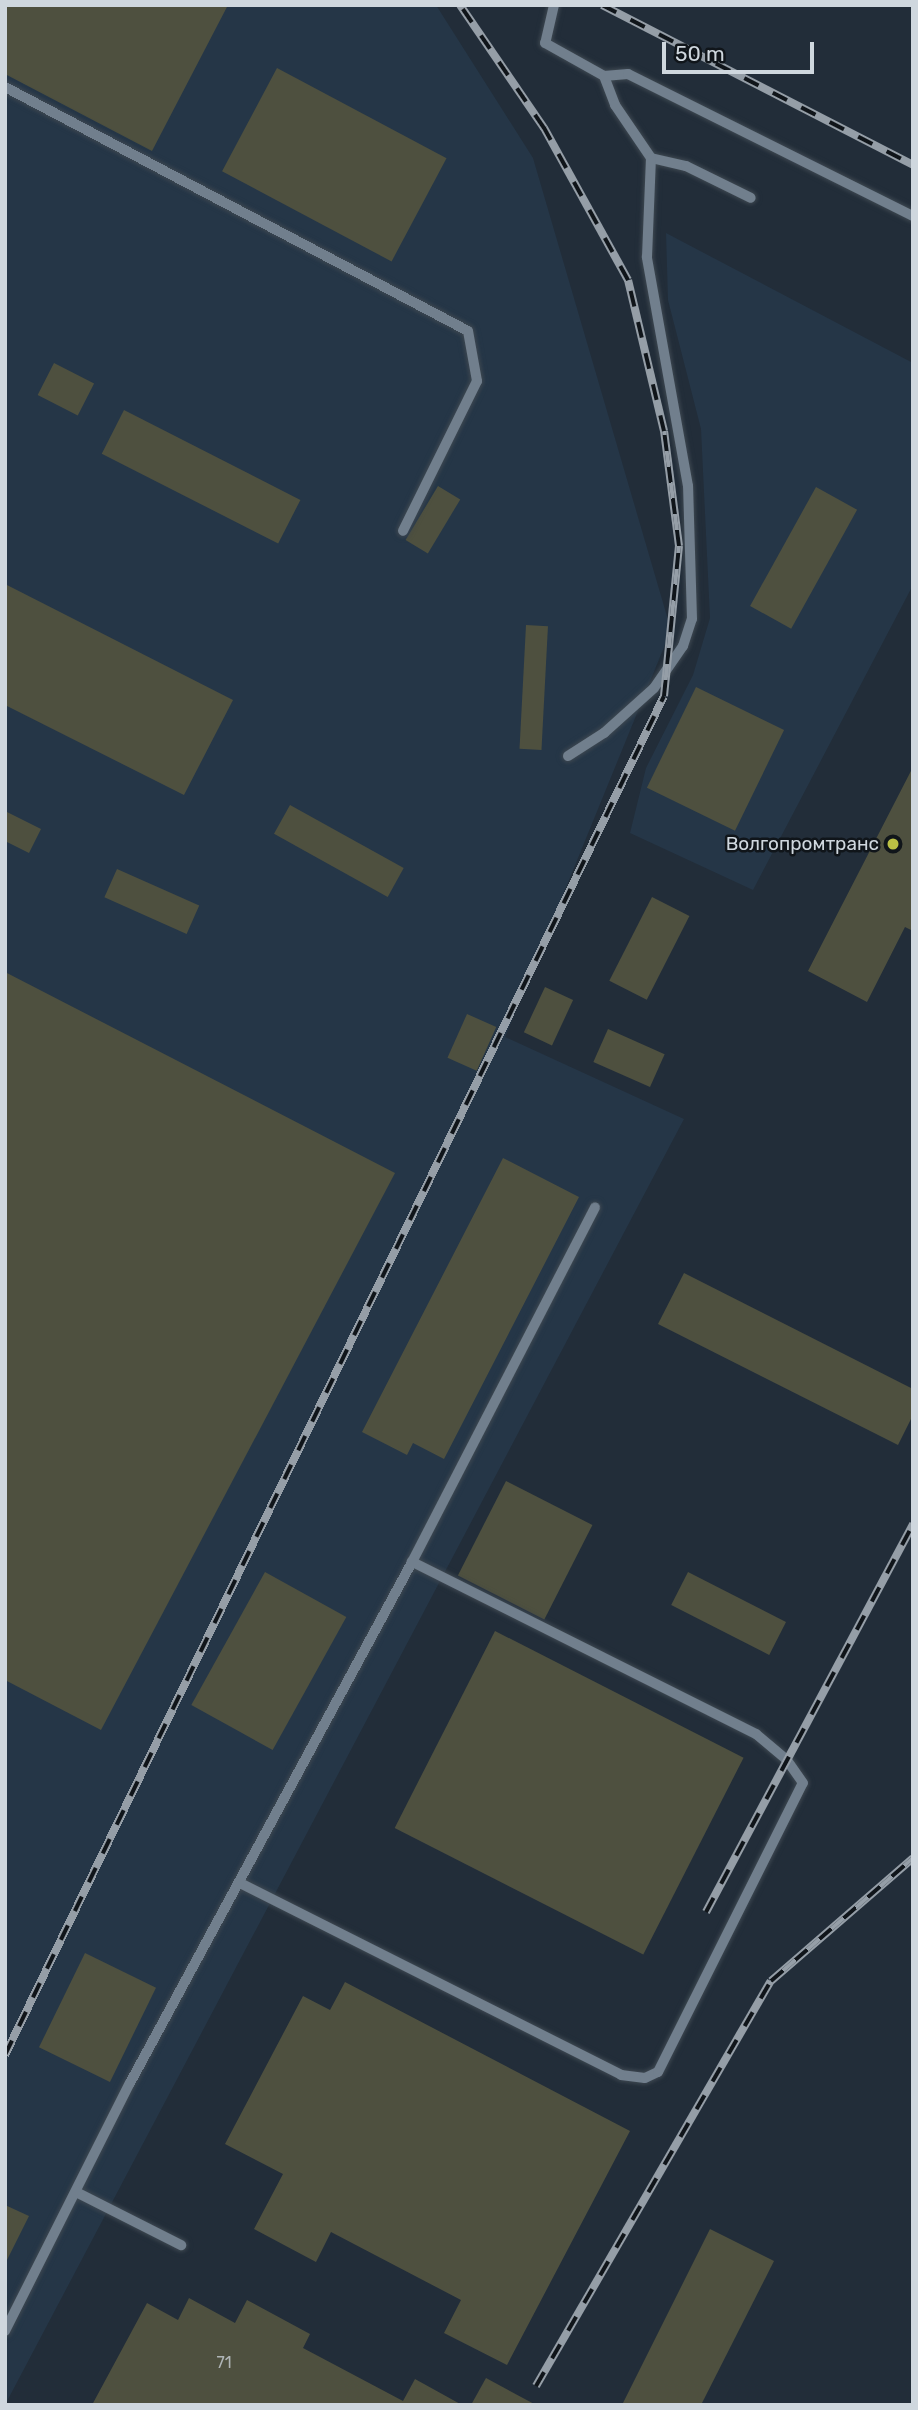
<!DOCTYPE html>
<meta charset="utf-8">
<style>
body{margin:0}
#map{position:relative;width:918px;height:2410px;overflow:hidden;background:#222d39;font-family:Rubik,sans-serif}
div>[style]{position:absolute}
.built>*{inset:0;background:#253647}
.building>*{inset:0;background:#4e503f;transform-origin:0 0}
.roads{filter:drop-shadow(0 0 2px #3e4851) drop-shadow(0 0 2px #3e4851)}
.service>*{height:10px;margin:-5px;padding:0 5px;transform-origin:5px;border-radius:5px;background:#717f8d}
.rail>*{height:8px;margin-top:-4px;transform-origin:0;background:repeating-linear-gradient(90deg,#10151a 0 16px,#959ea7 0 32px);box-sizing:border-box;border-block:2px solid #959ea7}
.dots>*{width:19px;height:19px;translate:-50% -50%;box-sizing:border-box;border:4px solid #10151a;border-radius:50%}
span{translate:-50% -50%;white-space:nowrap;text-align:center;line-height:1.15;-webkit-text-stroke:5px #10151a;paint-order:stroke}
.number-label{font-size:16px;color:#afb5b6}
.number-label span{-webkit-text-stroke-width:0}
.poi-label{font-size:19px;color:#cfd7de}
.right{translate:-100% -50%;text-align:right}
.frame{position:absolute;inset:0;border:7px solid #cfd7de;pointer-events:none}
.scale{position:absolute;left:662px;top:42px;width:152px;height:32px;box-sizing:border-box;border:4px solid #cfd7de;border-top:0;padding-left:9px;font-size:21px;line-height:24px;white-space:nowrap;color:#cfd7de;-webkit-text-stroke:5px #10151a;paint-order:stroke}
</style>
<div id="map">
<div class="built">
<i style="clip-path:polygon(5px 5px,436px 5px,533px 158px,671px 630px,505px 1037px,684px 1119px,5px 2405px)"></i>
<i style="clip-path:polygon(666px 233px,913px 363px,913px 585px,753px 890px,630px 833px,646px 768px,693px 675px,710px 618px,701px 429px,668px 300px)"></i>
</div>
<div class="building">
<i style="clip-path:polygon(5px 5px,228px 5px,152px 151px,5px 74px)"></i>
<i style="left:277px;top:68px;width:192px;height:117px;rotate:28deg"></i>
<i style="left:54px;top:363px;width:45px;height:36px;rotate:27deg"></i>
<i style="left:124px;top:410px;width:198px;height:49px;rotate:27deg"></i>
<i style="left:438px;top:486px;width:26px;height:63px;rotate:31deg"></i>
<i style="left:816px;top:487px;width:47px;height:136px;rotate:29deg"></i>
<i style="clip-path:polygon(5px 584px,233px 700px,184px 795px,5px 705px)"></i>
<i style="left:526px;top:625px;width:22px;height:124px;rotate:3deg"></i>
<i style="left:696px;top:687px;width:98px;height:112px;rotate:26deg"></i>
<i style="clip-path:polygon(913px 767px,913px 931px,905px 927px,867px 1002px,808px 971px)"></i>
<i style="left:290px;top:805px;width:130px;height:33px;rotate:29deg"></i>
<i style="clip-path:polygon(5px 811px,41px 829px,29px 853px,5px 841px)"></i>
<i style="left:117px;top:869px;width:90px;height:31px;rotate:24deg"></i>
<i style="left:652px;top:897px;width:42px;height:94px;rotate:27deg"></i>
<i style="clip-path:polygon(5px 972px,395px 1173px,101px 1730px,5px 1680px)"></i>
<i style="left:545px;top:987px;width:31px;height:50px;rotate:25deg"></i>
<i style="left:467px;top:1014px;width:32px;height:48px;rotate:24deg"></i>
<i style="left:608px;top:1029px;width:62px;height:36px;rotate:24deg"></i>
<i style="clip-path:polygon(503px 1158px,579px 1197px,444px 1459px,413px 1443px,407px 1455px,362px 1432px)"></i>
<i style="clip-path:polygon(684px 1273px,913px 1389px,913px 1415px,898px 1445px,658px 1324px)"></i>
<i style="left:506px;top:1481px;width:97px;height:106px;rotate:27deg"></i>
<i style="left:265px;top:1572px;width:93px;height:152px;rotate:29deg"></i>
<i style="left:688px;top:1572px;width:110px;height:37px;rotate:27deg"></i>
<i style="left:495px;top:1631px;width:279px;height:221px;rotate:27deg"></i>
<i style="left:85px;top:1953px;width:79px;height:105px;rotate:26deg"></i>
<i style="clip-path:polygon(345px 1982px,630px 2131px,507px 2365px,444px 2333px,461px 2300px,331px 2232px,316px 2262px,254px 2229px,283px 2174px,225px 2144px,303px 1996px,330px 2010px)"></i>
<i style="clip-path:polygon(5px 2205px,29px 2216px,5px 2264px)"></i>
<i style="clip-path:polygon(710px 2229px,774px 2261px,701px 2405px,622px 2405px)"></i>
<i style="clip-path:polygon(189px 2298px,235px 2323px,247px 2300px,310px 2334px,303px 2348px,403px 2401px,415px 2379px,462px 2405px,92px 2405px,147px 2303px,178px 2320px)"></i>
<i style="clip-path:polygon(486px 2378px,536px 2405px,471px 2405px)"></i>
</div>
<div class="roads">
<div class="service">
<i style="left:554px;top:5px;width:39px;rotate:103deg"></i>
<i style="left:545px;top:43px;width:68px;rotate:29.2deg"></i>
<i style="left:604px;top:76px;width:31px;rotate:69deg"></i>
<i style="left:615px;top:105px;width:64px;rotate:55.8deg"></i>
<i style="left:651px;top:158px;width:36px;rotate:13deg"></i>
<i style="left:686px;top:166px;width:72px;rotate:26.2deg"></i>
<i style="left:604px;top:76px;width:24px;rotate:-5deg"></i>
<i style="left:628px;top:74px;width:318px;rotate:26.5deg"></i>
<i style="left:5px;top:87px;width:523px;rotate:27.79deg"></i>
<i style="left:468px;top:331px;width:51px;rotate:79.8deg"></i>
<i style="left:477px;top:381px;width:167px;rotate:116.3deg"></i>
<i style="left:568px;top:756px;width:43px;rotate:-32.6deg"></i>
<i style="left:604px;top:733px;width:67px;rotate:-42deg"></i>
<i style="left:654px;top:688px;width:51px;rotate:-55.4deg"></i>
<i style="left:683px;top:646px;width:28px;rotate:-72deg"></i>
<i style="left:692px;top:619px;width:133px;rotate:-91.7deg"></i>
<i style="left:688px;top:486px;width:233px;rotate:-100.2deg"></i>
<i style="left:647px;top:257px;width:99px;rotate:-87.7deg"></i>
<i style="left:240px;top:1883px;width:427px;rotate:26.7deg"></i>
<i style="left:621px;top:2075px;width:24px;rotate:7deg"></i>
<i style="left:645px;top:2078px;width:14px;rotate:-25deg"></i>
<i style="left:658px;top:2072px;width:323px;rotate:-63.4deg"></i>
<i style="left:803px;top:1783px;width:28px;rotate:-125deg"></i>
<i style="left:787px;top:1760px;width:40px;rotate:-140deg"></i>
<i style="left:756px;top:1734px;width:385px;rotate:-153.4deg"></i>
<i style="left:76px;top:2192px;width:118px;rotate:26.8deg"></i>
<i style="left:5px;top:2331px;width:278px;rotate:-63.3deg"></i>
<i style="left:130px;top:2083px;width:592px;rotate:-61.57deg"></i>
<i style="left:412px;top:1562px;width:399px;rotate:-62.7deg"></i>
</div>
</div>
<div class="rail">
<i style="left:602px;top:5px;width:350px;rotate:27.2deg"></i>
<i style="left:706px;top:1912px;width:440px;rotate:-61.9deg"></i>
<i style="left:5px;top:2055px;width:1510px;rotate:-64.13deg"></i>
<i style="left:664px;top:696px;width:151px;rotate:-84.3deg"></i>
<i style="left:679px;top:546px;width:116px;rotate:-97.4deg"></i>
<i style="left:664px;top:431px;width:155px;rotate:-103.4deg"></i>
<i style="left:628px;top:280px;width:174px;rotate:-118.9deg"></i>
<i style="left:544px;top:128px;width:149px;rotate:-124.3deg"></i>
<i style="left:536px;top:2386px;width:468px;rotate:-59.9deg"></i>
<i style="left:771px;top:1981px;width:188px;rotate:-40.9deg"></i>
</div>
<div class="dots">
<i style="left:893px;top:844px;background:#bbc044"></i>
</div>
<div class="number-label">
<span style="left:224px;top:2363px">71</span>
</div>
<div class="poi-label">
<span class="right" style="left:879px;top:844px">Волгопромтранс</span>
</div>
<div class="frame"></div>
<div class="scale">50 m</div>
</div>
